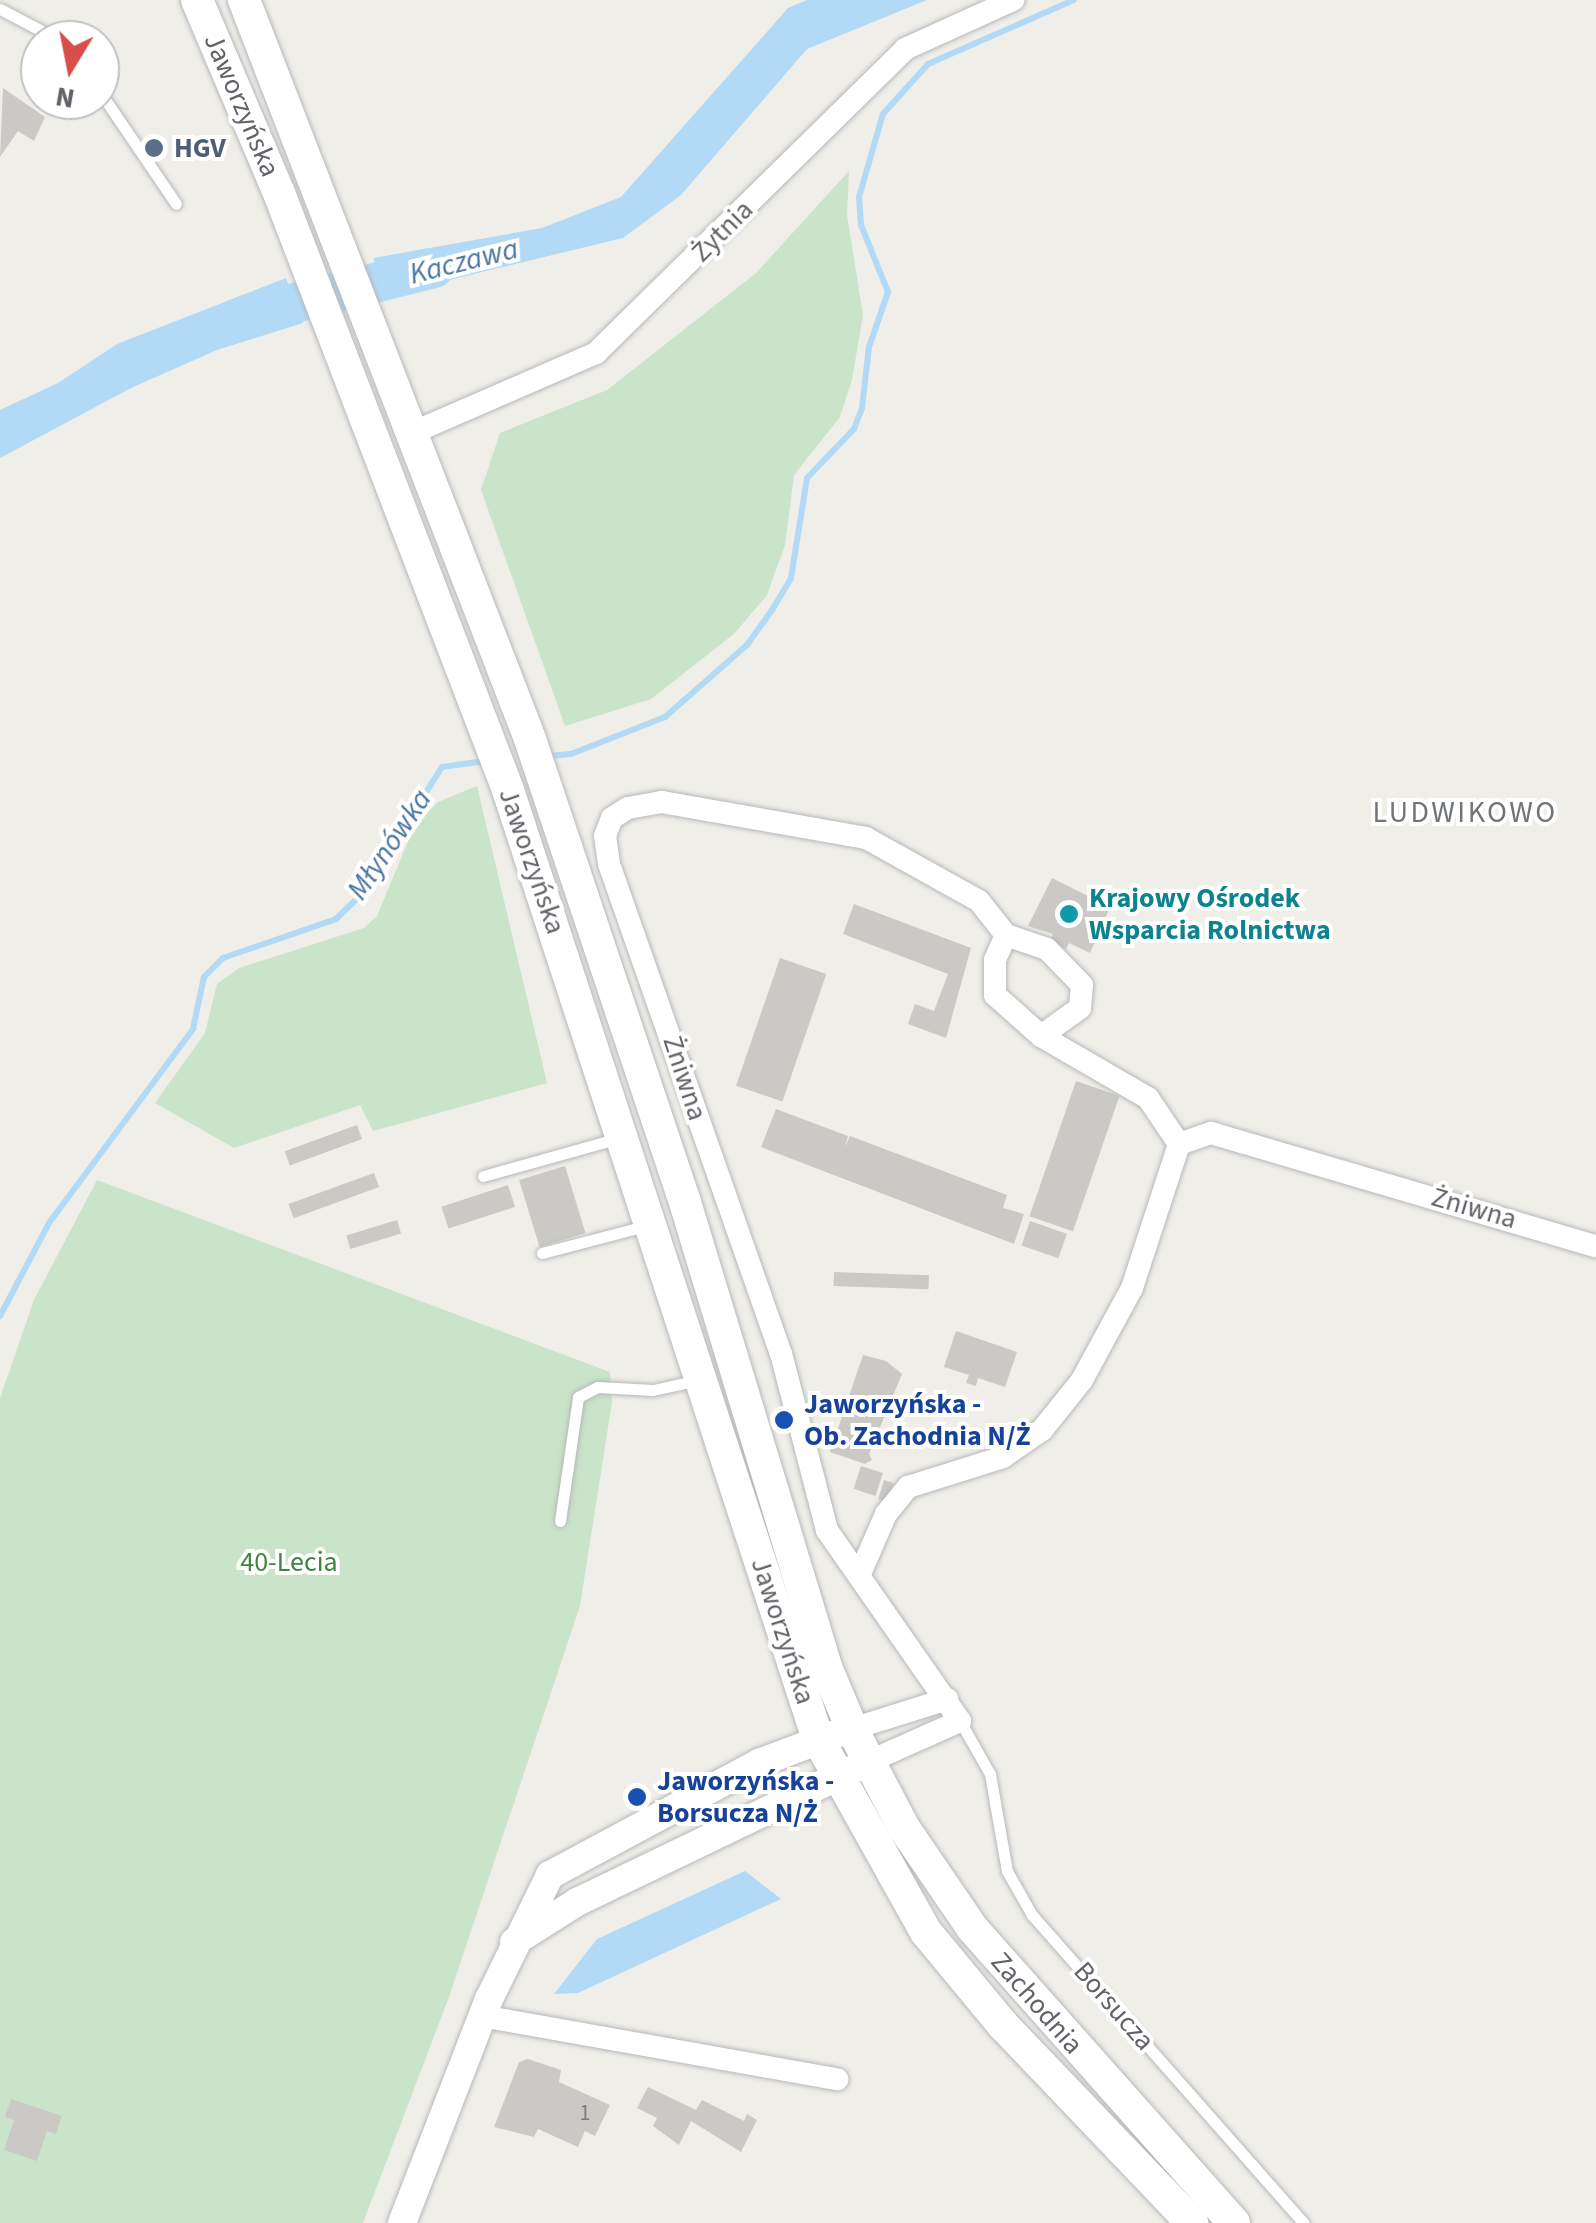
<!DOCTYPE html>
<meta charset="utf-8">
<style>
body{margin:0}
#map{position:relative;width:1596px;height:2223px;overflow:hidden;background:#f0eee8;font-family:"Source Sans 3",sans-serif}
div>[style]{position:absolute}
.green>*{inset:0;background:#c9e4c8}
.water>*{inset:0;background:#b2daf6}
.stream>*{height:6px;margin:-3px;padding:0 3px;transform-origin:3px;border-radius:3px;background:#b2daf6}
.river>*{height:40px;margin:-20px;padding:0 20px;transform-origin:20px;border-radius:20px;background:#b2daf6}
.building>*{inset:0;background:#cbc9c5;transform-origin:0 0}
.roads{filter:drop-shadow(0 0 2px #b5b8bb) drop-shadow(0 0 2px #b5b8bb)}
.service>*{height:11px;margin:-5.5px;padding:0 5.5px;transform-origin:5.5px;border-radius:5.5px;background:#fff}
.minor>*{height:22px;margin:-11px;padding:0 11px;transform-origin:11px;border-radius:11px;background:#fff}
.tertiary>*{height:28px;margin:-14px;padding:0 14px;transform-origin:14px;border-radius:14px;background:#fff}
.secondary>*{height:32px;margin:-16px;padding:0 16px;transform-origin:16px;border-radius:16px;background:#fff}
.dots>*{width:28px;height:28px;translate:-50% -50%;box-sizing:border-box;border:5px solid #fff;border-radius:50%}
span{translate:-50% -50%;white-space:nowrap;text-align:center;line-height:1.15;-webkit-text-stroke:8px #fff;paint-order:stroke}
.number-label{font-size:22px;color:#7b7c7e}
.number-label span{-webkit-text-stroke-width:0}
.street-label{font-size:28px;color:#606367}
.service-label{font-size:28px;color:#4e5e75;font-weight:700}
.left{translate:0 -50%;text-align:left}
.culture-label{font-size:28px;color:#0d838f;font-weight:700}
.transit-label{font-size:28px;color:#164399;font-weight:700}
.park-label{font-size:28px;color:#418442}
.water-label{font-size:30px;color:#4c769f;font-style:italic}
.neighbourhood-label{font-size:30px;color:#717578;letter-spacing:2.5px}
.north{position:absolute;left:20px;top:20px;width:100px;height:100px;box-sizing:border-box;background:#fff;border:2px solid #bfc1c2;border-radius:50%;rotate:190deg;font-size:28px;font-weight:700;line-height:40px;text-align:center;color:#606367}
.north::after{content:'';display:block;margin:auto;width:35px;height:45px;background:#d74f48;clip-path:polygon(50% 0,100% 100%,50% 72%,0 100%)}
</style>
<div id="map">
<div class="green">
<i style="clip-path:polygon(849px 171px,847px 215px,863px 315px,852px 380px,840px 417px,794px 475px,785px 545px,767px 595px,735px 633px,651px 699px,565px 726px,481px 490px,500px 433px,607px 390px,756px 273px)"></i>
<i style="clip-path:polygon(477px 786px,547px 1083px,373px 1131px,360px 1105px,234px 1148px,155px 1103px,205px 1033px,217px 984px,239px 968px,364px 928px,377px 916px,414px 827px,438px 802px)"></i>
<i style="clip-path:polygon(97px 1180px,610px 1372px,612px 1402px,580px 1606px,449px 1997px,363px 2223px,0 2223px,0 1398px,34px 1300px)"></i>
</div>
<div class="water">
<i style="clip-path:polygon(807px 0,927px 0,807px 49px,681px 195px,623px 238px,387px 295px,373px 258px,542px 228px,621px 197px,788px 8px)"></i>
<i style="clip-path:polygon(286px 278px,303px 323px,217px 350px,131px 388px,0 458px,0 410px,58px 383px,117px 344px)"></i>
<i style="clip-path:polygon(745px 1871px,781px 1899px,578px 1993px,554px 1994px,597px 1939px)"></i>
</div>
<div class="stream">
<i style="left:548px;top:756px;width:23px;rotate:-5deg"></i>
<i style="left:571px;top:754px;width:101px;rotate:-21.5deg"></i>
<i style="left:665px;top:717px;width:109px;rotate:-41.3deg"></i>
<i style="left:747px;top:645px;width:43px;rotate:-54.5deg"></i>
<i style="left:772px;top:610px;width:37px;rotate:-59deg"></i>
<i style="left:791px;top:578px;width:101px;rotate:-80.9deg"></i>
<i style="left:807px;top:478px;width:68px;rotate:-46.2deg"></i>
<i style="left:854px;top:429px;width:22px;rotate:-69deg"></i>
<i style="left:862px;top:408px;width:61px;rotate:-83.5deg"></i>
<i style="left:869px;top:347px;width:58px;rotate:-70.9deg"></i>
<i style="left:888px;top:292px;width:72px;rotate:-111.9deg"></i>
<i style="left:861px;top:225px;width:28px;rotate:-94deg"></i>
<i style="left:859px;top:197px;width:86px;rotate:-73.9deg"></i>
<i style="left:883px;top:114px;width:67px;rotate:-48deg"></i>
<i style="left:928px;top:64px;width:159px;rotate:-23.7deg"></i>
<i style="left:0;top:1316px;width:105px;rotate:-62.2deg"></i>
<i style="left:49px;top:1223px;width:242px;rotate:-53.4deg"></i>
<i style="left:193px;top:1029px;width:53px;rotate:-78.1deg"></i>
<i style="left:204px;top:977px;width:27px;rotate:-45deg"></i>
<i style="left:223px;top:958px;width:120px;rotate:-19deg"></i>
<i style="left:336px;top:919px;width:36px;rotate:-44deg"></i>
<i style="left:362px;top:894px;width:150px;rotate:-57.8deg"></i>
<i style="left:442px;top:767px;width:43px;rotate:-7.9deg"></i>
</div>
<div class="river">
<i style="left:243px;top:316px;width:197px;rotate:-14.1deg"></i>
</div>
<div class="building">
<i style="clip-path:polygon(3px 88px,45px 117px,34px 141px,18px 131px,0 157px)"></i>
<i style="clip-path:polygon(1052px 878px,1110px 907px,1090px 953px,1069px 943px,1066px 949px,1050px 941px,1053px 934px,1028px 926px)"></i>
<i style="clip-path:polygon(854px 904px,971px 948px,946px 1038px,908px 1024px,915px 1004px,934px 1011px,948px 974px,843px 934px)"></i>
<i style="left:780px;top:958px;width:49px;height:135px;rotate:19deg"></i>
<i style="left:1076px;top:1081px;width:46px;height:143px;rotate:19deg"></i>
<i style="clip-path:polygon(776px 1109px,848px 1136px,845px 1147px,850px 1136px,1007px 1195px,1003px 1208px,1024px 1214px,1014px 1244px,761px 1147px)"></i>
<i style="left:357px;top:1125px;width:15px;height:77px;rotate:70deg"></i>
<i style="left:565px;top:1166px;width:70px;height:48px;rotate:73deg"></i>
<i style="left:374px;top:1173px;width:15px;height:91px;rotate:70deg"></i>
<i style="left:508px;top:1185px;width:23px;height:70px;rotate:72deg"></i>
<i style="left:397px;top:1220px;width:14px;height:53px;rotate:73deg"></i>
<i style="left:1030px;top:1221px;width:39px;height:26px;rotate:19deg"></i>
<i style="left:834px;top:1272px;width:95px;height:14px;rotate:2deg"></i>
<i style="clip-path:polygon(956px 1331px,1017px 1352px,1005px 1387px,978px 1378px,976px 1386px,966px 1383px,969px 1375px,944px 1367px)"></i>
<i style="clip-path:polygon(863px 1355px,886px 1361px,902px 1374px,869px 1454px,872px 1460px,865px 1464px,830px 1452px)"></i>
<i style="left:861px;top:1466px;width:23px;height:24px;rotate:18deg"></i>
<i style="left:884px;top:1480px;width:10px;height:20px;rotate:17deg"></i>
<i style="clip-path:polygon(528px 2059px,561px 2070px,559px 2082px,610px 2105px,595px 2136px,585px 2131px,578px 2147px,538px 2129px,534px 2137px,494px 2127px,519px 2062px)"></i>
<i style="clip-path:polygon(648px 2087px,696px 2110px,702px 2100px,744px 2121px,747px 2114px,757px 2120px,741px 2152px,691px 2121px,679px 2145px,653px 2126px,657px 2118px,637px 2108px)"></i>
<i style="clip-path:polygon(11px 2099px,62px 2116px,56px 2134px,47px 2131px,37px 2161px,4px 2150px,14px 2120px,5px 2117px)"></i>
</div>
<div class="roads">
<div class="service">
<i style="left:0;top:9px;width:67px;rotate:27.7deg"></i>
<i style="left:100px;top:92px;width:135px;rotate:55.8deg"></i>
<i style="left:483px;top:1176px;width:141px;rotate:-15.6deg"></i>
<i style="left:542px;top:1253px;width:106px;rotate:-14.7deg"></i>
<i style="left:560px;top:1521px;width:125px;rotate:-81.7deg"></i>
<i style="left:578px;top:1397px;width:22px;rotate:-27deg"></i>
<i style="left:598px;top:1387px;width:55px;rotate:3.1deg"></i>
<i style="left:653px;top:1390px;width:46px;rotate:-12.5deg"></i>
<i style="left:960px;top:1721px;width:61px;rotate:60.5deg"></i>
<i style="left:990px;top:1774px;width:98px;rotate:80.1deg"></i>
<i style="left:1007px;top:1871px;width:51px;rotate:60.4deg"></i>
<i style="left:1032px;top:1915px;width:411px;rotate:48.6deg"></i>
</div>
<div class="minor">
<i style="left:412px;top:433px;width:201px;rotate:-23.5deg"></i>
<i style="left:596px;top:353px;width:433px;rotate:-44.5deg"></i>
<i style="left:905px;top:49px;width:119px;rotate:-24.4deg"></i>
<i style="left:1041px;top:1036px;width:124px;rotate:30.1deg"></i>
<i style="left:1148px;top:1098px;width:55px;rotate:56deg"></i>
<i style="left:1179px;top:1144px;width:34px;rotate:-19deg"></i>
<i style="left:1211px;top:1133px;width:401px;rotate:16.4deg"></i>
<i style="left:859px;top:1576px;width:68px;rotate:-66.5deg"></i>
<i style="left:886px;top:1514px;width:35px;rotate:-51deg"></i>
<i style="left:908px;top:1487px;width:100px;rotate:-17.5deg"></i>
<i style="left:1003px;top:1457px;width:47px;rotate:-34.7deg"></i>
<i style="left:1042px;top:1430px;width:64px;rotate:-51.3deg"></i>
<i style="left:1082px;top:1380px;width:105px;rotate:-61.5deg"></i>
<i style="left:1132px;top:1288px;width:151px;rotate:-71.9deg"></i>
<i style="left:852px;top:1729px;width:100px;rotate:-17.5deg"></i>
<i style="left:868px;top:1762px;width:101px;rotate:-24deg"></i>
<i style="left:960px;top:1721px;width:233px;rotate:-124.9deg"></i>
<i style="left:827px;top:1530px;width:182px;rotate:-104.6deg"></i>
<i style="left:781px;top:1354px;width:519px;rotate:-109.34deg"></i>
<i style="left:609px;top:864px;width:28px;rotate:-98deg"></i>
<i style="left:605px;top:836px;width:19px;rotate:-69deg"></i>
<i style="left:612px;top:818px;width:19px;rotate:-32deg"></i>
<i style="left:628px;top:808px;width:35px;rotate:-10deg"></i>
<i style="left:662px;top:802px;width:207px;rotate:10deg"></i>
<i style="left:866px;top:838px;width:129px;rotate:29.1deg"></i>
<i style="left:979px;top:901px;width:43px;rotate:51.5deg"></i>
<i style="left:1006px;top:935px;width:27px;rotate:114deg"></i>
<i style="left:995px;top:960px;width:35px;rotate:90deg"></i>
<i style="left:995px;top:995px;width:62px;rotate:41.7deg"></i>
<i style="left:1041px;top:1036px;width:48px;rotate:-35.7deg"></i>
<i style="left:1080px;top:1008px;width:23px;rotate:-85deg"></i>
<i style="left:1082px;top:985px;width:50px;rotate:-134.2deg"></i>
<i style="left:1047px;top:949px;width:43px;rotate:-161.1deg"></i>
<i style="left:482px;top:2016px;width:361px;rotate:10.1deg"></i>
</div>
<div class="tertiary">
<i style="left:514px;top:1942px;width:75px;rotate:-32.4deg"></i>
<i style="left:577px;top:1902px;width:312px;rotate:-25.7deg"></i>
<i style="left:402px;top:2223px;width:240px;rotate:-68.8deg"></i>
<i style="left:489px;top:1999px;width:138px;rotate:-63.8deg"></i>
<i style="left:550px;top:1875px;width:237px;rotate:-28.2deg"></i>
<i style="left:759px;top:1763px;width:82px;rotate:-20.6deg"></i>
</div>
<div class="secondary">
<i style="left:197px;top:0;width:210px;rotate:67deg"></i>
<i style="left:279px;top:193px;width:639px;rotate:69.01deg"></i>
<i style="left:508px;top:790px;width:998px;rotate:71.91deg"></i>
<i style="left:818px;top:1739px;width:221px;rotate:60.8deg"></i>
<i style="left:926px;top:1932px;width:121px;rotate:50.4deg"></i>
<i style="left:1003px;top:2025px;width:274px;rotate:46.3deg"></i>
<i style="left:244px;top:0;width:792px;rotate:68.84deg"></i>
<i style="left:530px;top:739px;width:485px;rotate:71.5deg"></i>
<i style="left:684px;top:1199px;width:489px;rotate:73.1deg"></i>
<i style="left:826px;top:1667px;width:67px;rotate:67.2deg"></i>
<i style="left:852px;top:1729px;width:112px;rotate:62.3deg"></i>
<i style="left:904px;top:1828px;width:122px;rotate:55.7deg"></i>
<i style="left:973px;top:1929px;width:393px;rotate:48.4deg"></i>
</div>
</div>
<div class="dots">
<i style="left:154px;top:148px;background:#5c6f8a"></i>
<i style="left:1069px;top:914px;background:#0f9aa8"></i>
<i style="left:784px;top:1420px;background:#1a4fb4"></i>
<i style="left:637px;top:1797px;background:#1a4fb4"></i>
</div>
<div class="number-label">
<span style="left:585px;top:2114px">1</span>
</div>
<div class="street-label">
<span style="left:242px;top:105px;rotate:67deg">Jaworzyńska</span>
<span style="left:722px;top:231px;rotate:-45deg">Żytnia</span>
<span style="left:532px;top:861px;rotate:71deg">Jaworzyńska</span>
<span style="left:685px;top:1078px;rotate:72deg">Żniwna</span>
<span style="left:1474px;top:1208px;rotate:16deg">Żniwna</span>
<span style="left:783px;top:1631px;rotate:72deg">Jaworzyńska</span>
<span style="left:1037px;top:2003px;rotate:49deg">Zachodnia</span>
<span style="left:1114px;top:2006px;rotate:49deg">Borsucza</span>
</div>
<div class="service-label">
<span class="left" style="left:174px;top:148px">HGV</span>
</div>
<div class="culture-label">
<span class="left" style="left:1089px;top:914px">Krajowy Ośrodek<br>Wsparcia Rolnictwa</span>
</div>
<div class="transit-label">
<span class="left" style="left:804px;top:1420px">Jaworzyńska -<br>Ob. Zachodnia N/Ż</span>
<span class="left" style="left:657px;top:1797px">Jaworzyńska -<br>Borsucza N/Ż</span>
</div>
<div class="park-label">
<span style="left:289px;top:1562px">40-Lecia</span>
</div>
<div class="water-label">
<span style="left:464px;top:262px;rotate:-14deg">Kaczawa</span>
<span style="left:390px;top:845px;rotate:-56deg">Młynówka</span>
</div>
<div class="neighbourhood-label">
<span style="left:1465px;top:813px">LUDWIKOWO</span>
</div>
<div class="north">N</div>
</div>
